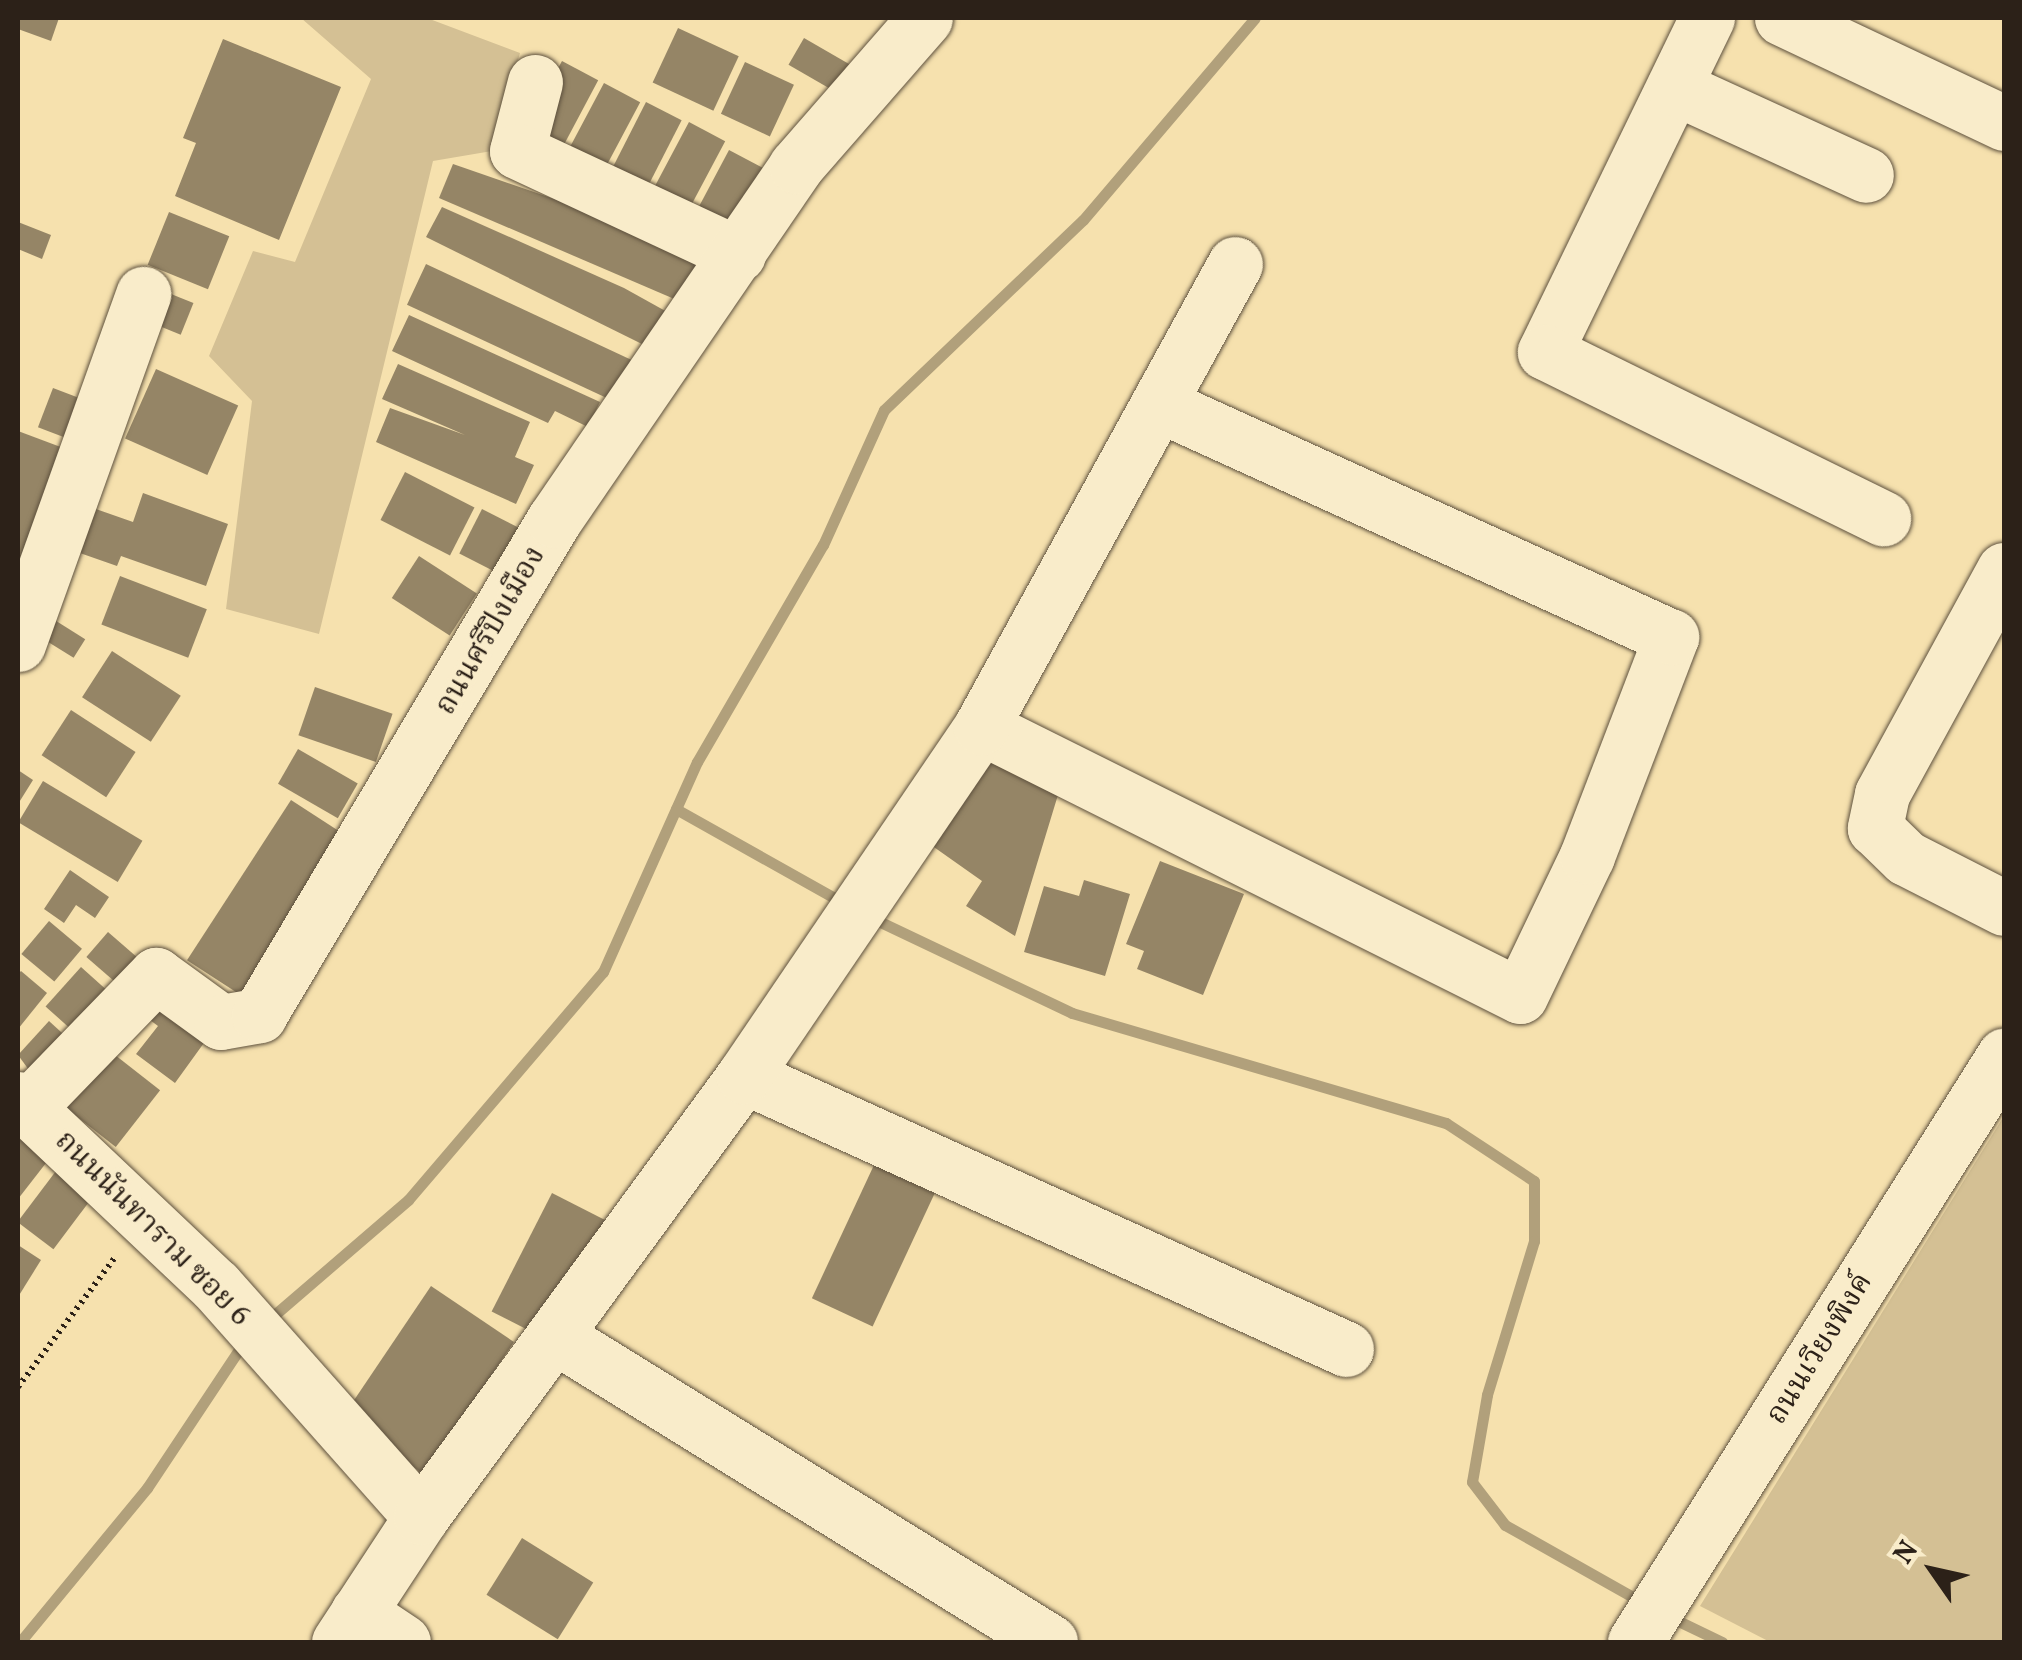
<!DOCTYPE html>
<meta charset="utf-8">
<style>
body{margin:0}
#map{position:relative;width:2022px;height:1660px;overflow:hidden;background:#f6e1ae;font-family:Vollkorn,"Noto Serif Thai",serif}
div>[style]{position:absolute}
.green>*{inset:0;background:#d4c094}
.stream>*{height:11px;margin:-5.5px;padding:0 5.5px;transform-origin:5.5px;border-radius:5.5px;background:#b1a07b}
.building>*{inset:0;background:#958566;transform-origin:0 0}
.path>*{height:6px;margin-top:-3px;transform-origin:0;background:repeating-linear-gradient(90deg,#2c2118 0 2.5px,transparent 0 7.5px)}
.roads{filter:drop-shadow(0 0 2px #5e513e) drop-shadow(0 0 2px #5e513e)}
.minor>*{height:55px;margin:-27.5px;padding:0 27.5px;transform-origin:27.5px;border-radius:27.5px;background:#f9ecca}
span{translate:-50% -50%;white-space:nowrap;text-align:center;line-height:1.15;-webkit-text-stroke:9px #f9ecca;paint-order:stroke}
.street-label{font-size:30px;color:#2c2118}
.frame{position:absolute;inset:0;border:20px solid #2c2118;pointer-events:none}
.north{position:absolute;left:1882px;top:1520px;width:100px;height:100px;-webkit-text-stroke:8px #f9ecca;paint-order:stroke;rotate:304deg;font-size:28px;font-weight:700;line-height:40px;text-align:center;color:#2c2118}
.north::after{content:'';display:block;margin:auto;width:35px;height:45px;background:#2c2118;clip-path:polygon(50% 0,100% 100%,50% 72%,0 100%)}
</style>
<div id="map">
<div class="green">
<i style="clip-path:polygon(301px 18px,427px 18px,520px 53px,492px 151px,433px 161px,319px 634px,226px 609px,252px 401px,209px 356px,253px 251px,295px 262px,371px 79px)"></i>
<i style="clip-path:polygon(2004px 1116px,2004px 1642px,1770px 1642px,1700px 1606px)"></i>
</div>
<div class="stream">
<i style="left:676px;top:809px;width:190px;rotate:29.3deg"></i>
<i style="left:872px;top:918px;width:221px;rotate:25.4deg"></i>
<i style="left:1072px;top:1013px;width:390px;rotate:16.4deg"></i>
<i style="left:1446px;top:1123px;width:105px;rotate:33.4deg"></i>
<i style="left:1534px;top:1181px;width:60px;rotate:90deg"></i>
<i style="left:1534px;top:1241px;width:161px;rotate:107deg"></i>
<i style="left:1487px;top:1395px;width:88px;rotate:99.8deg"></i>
<i style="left:1472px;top:1482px;width:54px;rotate:52.5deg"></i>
<i style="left:1505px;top:1525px;width:161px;rotate:29.4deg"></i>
<i style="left:265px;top:1323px;width:189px;rotate:-40.7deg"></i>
<i style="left:408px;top:1200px;width:300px;rotate:-49.5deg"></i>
<i style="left:603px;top:972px;width:230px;rotate:-65.9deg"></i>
<i style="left:697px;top:762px;width:251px;rotate:-59.9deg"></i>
<i style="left:823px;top:545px;width:148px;rotate:-65.7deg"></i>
<i style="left:884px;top:410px;width:275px;rotate:-43.7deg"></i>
<i style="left:1083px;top:220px;width:265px;rotate:-49.6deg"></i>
<i style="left:1670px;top:1617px;width:58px;rotate:25.7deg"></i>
<i style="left:20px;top:1642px;width:200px;rotate:-50.5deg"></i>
<i style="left:147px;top:1488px;width:175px;rotate:-56.4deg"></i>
</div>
<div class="building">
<i style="clip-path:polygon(18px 18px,59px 18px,51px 41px,18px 29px)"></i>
<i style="left:678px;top:28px;width:67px;height:60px;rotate:25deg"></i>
<i style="left:804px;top:38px;width:54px;height:31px;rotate:30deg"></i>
<i style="clip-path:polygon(223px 39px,341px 87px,279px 240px,175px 196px,196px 143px,183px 138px)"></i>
<i style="left:562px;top:61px;width:41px;height:73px;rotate:28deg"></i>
<i style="left:745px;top:62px;width:54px;height:57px;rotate:25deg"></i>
<i style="left:604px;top:83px;width:41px;height:73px;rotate:28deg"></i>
<i style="left:646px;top:102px;width:40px;height:72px;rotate:27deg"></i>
<i style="left:689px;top:122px;width:41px;height:73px;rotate:28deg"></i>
<i style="left:729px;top:150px;width:43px;height:65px;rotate:28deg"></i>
<i style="clip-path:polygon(453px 164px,563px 202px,714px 255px,686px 304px,439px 198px)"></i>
<i style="clip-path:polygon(442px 207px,624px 288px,669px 313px,646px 346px,426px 237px)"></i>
<i style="left:169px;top:212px;width:65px;height:57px;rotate:22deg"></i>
<i style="clip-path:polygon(18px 222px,51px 235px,42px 259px,18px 249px)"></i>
<i style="left:426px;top:264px;width:234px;height:45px;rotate:25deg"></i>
<i style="left:161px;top:290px;width:35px;height:34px;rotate:22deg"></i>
<i style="clip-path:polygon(409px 315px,600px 402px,588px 427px,555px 411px,548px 423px,392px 351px)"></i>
<i style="clip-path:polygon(398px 364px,530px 422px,515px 457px,534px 465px,516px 504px,376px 442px,390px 408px,465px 435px,382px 399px)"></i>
<i style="left:156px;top:369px;width:90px;height:76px;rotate:24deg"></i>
<i style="left:53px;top:388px;width:33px;height:42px;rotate:21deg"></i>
<i style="clip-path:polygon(18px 431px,66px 449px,18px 581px)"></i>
<i style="left:405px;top:472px;width:78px;height:54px;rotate:27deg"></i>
<i style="clip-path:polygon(143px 493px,228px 524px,206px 586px,121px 556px,117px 566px,77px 552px,93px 508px,133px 522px)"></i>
<i style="left:482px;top:509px;width:56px;height:50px;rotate:27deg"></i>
<i style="left:419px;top:556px;width:69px;height:50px;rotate:33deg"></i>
<i style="left:120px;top:576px;width:93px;height:52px;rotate:21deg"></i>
<i style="left:53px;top:619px;width:38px;height:22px;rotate:32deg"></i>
<i style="left:112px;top:651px;width:82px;height:55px;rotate:33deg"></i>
<i style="left:315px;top:687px;width:82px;height:51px;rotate:19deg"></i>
<i style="left:71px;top:710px;width:77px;height:54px;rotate:33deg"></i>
<i style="left:298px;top:749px;width:69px;height:40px;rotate:30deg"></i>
<i style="clip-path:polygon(990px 755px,1061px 785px,1015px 936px,966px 906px,982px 881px,931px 845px)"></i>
<i style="clip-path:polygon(18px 770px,33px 780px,18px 804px)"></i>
<i style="left:43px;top:781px;width:116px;height:48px;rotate:31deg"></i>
<i style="left:291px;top:800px;width:74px;height:191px;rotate:33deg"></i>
<i style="clip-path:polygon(1160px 861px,1244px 894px,1203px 995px,1137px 969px,1144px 951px,1126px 944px)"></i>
<i style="clip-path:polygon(70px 870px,109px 897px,95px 918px,76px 905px,64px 923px,44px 909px)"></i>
<i style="clip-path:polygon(1084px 880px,1130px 894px,1105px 976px,1024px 952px,1044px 886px,1079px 896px)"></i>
<i style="left:49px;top:921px;width:43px;height:43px;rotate:40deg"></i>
<i style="left:108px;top:932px;width:50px;height:33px;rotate:41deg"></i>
<i style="left:81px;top:967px;width:42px;height:53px;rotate:42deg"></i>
<i style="clip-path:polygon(21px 971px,47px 993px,18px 1029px,18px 974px)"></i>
<i style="clip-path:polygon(153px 983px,214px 1029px,175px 1083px,136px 1054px,158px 1026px,134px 1008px)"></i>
<i style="clip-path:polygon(49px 1021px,73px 1043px,37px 1081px,18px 1055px)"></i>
<i style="left:101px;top:1044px;width:75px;height:72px;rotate:38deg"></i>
<i style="clip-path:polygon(24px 1132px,53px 1154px,18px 1199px,18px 1141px)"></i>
<i style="left:874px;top:1165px;width:67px;height:147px;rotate:25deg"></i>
<i style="left:59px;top:1167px;width:45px;height:69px;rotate:37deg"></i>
<i style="left:552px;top:1193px;width:65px;height:133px;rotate:27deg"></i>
<i style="clip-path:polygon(18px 1245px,41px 1260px,18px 1297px)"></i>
<i style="left:431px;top:1286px;width:100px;height:160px;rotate:34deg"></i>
<i style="left:522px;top:1538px;width:84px;height:67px;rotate:32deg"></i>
</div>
<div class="path">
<i style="left:18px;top:1387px;width:164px;rotate:-53.2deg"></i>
</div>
<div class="roads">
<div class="minor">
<i style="left:1707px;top:18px;width:371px;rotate:115.9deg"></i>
<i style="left:1545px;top:352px;width:377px;rotate:26.2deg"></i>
<i style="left:1782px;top:18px;width:246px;rotate:25.3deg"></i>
<i style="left:535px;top:82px;width:71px;rotate:104.6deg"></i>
<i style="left:517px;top:151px;width:244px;rotate:25deg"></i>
<i style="left:1674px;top:87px;width:211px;rotate:24.6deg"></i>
<i style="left:2004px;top:570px;width:255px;rotate:118.6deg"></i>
<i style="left:1882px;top:794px;width:35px;rotate:102deg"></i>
<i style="left:1875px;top:828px;width:43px;rotate:44.1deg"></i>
<i style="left:1906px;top:858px;width:110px;rotate:27deg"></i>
<i style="left:18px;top:644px;width:372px;rotate:-70.3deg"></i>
<i style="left:981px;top:727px;width:602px;rotate:26.52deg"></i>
<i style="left:1520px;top:996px;width:155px;rotate:-64.4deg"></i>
<i style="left:1587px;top:856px;width:235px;rotate:-69deg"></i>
<i style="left:1671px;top:637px;width:563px;rotate:-155.57deg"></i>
<i style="left:744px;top:1076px;width:661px;rotate:24.39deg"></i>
<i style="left:18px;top:1099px;width:272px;rotate:43.4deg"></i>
<i style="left:216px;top:1286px;width:309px;rotate:48.4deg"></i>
<i style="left:28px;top:1107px;width:184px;rotate:-45.9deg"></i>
<i style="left:156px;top:975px;width:80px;rotate:35.9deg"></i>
<i style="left:221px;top:1022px;width:39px;rotate:-10deg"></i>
<i style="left:259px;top:1015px;width:576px;rotate:-59.21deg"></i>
<i style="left:554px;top:520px;width:429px;rotate:-55.6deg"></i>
<i style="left:796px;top:166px;width:196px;rotate:-48.9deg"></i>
<i style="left:555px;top:1336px;width:582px;rotate:31.72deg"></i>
<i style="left:358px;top:1612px;width:54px;rotate:33.7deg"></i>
<i style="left:339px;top:1642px;width:149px;rotate:-56.7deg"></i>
<i style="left:421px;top:1517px;width:547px;rotate:-53.78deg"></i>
<i style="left:744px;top:1076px;width:422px;rotate:-55.8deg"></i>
<i style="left:981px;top:727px;width:528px;rotate:-61.25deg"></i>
<i style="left:1635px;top:1642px;width:693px;rotate:-57.8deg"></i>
</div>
</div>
<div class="street-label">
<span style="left:491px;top:631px;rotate:-60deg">ถนนศรีปิงเมือง</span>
<span style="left:152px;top:1229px;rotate:45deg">ถนนนันทาราม ซอย 6</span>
<span style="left:1820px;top:1349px;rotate:-58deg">ถนนเวียงพิงค์</span>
</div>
<div class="frame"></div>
<div class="north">N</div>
</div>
